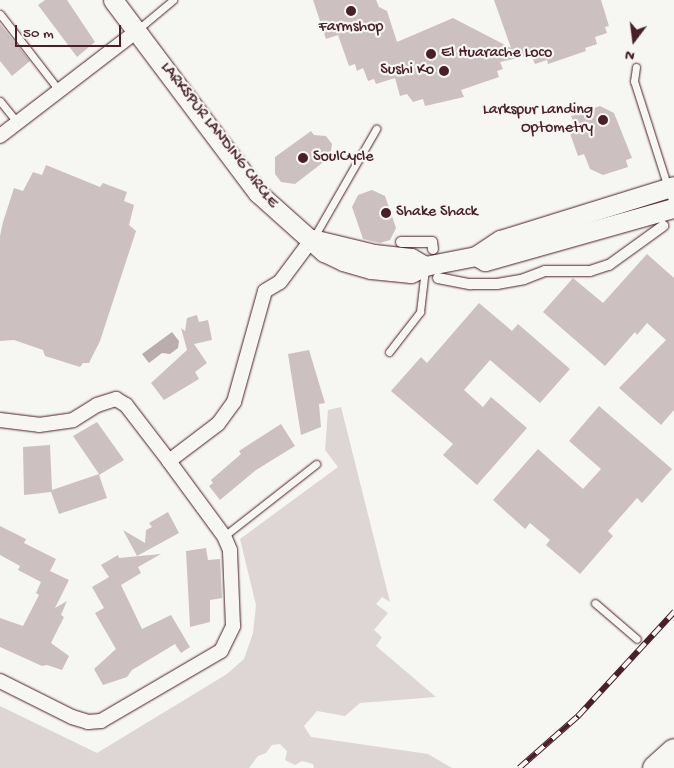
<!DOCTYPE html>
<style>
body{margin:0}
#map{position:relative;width:674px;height:768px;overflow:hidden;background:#f6f6f2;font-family:"Gochi Hand",sans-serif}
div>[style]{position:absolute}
.green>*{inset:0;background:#ddd6d5}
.water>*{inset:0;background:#bbadae}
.building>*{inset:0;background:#ccc1c0}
.roads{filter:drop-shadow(0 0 1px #4a1f2b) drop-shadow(0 0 1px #4a1f2b)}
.service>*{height:7px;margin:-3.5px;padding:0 3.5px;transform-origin:3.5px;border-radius:3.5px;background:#f6f6f2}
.pedestrian>*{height:10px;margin:-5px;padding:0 5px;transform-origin:5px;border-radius:5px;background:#f6f6f2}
.minor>*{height:14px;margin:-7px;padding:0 7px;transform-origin:7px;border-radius:7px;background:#f6f6f2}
.secondary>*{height:19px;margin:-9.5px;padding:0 9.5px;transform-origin:9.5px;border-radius:9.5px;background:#f6f6f2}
.motorway>*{height:25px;margin:-12.5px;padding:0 12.5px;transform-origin:12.5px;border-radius:12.5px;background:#f6f6f2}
.rail>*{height:5.5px;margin-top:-2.75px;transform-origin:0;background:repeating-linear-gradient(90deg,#f6f6f2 0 11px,#4a1f2b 0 22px);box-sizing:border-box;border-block:1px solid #4a1f2b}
.dots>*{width:14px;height:14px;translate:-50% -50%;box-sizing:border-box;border:2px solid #f6f6f2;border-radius:50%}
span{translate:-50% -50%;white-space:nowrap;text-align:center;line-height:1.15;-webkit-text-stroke:4.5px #f6f6f2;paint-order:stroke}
.poi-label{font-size:16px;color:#4a1f2b}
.left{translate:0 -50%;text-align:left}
.right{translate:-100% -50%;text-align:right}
.street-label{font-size:16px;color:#4a1f2b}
.north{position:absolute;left:609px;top:15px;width:50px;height:50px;-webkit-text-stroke:4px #f6f6f2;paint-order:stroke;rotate:195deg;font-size:14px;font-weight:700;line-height:20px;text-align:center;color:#4a1f2b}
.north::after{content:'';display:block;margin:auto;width:18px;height:22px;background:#4a1f2b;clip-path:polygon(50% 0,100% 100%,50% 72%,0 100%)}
.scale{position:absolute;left:15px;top:25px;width:106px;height:22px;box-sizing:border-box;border:2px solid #4a1f2b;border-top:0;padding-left:6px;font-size:15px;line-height:18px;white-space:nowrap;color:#4a1f2b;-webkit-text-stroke:4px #f6f6f2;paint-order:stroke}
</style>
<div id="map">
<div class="green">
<i style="clip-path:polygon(341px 407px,390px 602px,382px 597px,376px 604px,388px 613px,374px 630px,382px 637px,376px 646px,436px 697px,360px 703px,345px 716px,317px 711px,304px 726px,311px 737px,428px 754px,452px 768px,314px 768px,313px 764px,302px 761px,295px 765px,285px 760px,287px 751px,280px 744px,272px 745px,266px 753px,258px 756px,249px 768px,0 768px,0 706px,97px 753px,227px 674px,244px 659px,253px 633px,256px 605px,240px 539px,338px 467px,325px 450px,328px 410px)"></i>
</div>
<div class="water">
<i style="clip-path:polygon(172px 332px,179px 341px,178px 348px,170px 354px,162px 353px,149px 363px,142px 354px)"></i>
</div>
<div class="building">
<i style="clip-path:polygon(45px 0,67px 0,95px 42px,77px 57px,38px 5px)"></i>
<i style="clip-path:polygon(313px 0,376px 0,379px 7px,387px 11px,397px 42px,453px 18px,511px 48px,494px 0,601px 0,609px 26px,605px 27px,607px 33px,595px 37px,597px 44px,585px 48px,586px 51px,548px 64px,547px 60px,535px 64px,531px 55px,500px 62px,503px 69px,497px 71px,499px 77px,461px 90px,464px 97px,425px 106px,423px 99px,413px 102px,407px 94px,400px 96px,395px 78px,376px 84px,374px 79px,368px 81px,363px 68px,357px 71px,355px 64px,349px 66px,338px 35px,326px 39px)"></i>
<i style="clip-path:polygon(0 24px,30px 61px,12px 76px,0 61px)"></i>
<i style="clip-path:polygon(600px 106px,614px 113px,632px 158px,626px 160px,628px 167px,603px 175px,590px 169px,584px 154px,578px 156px,567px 125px,574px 123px,571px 116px)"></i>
<i style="clip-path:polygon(311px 131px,314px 135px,326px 136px,332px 144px,330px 157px,295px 184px,281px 182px,275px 174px,275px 157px)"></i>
<i style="clip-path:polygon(46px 165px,100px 187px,103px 183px,127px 192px,124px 201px,134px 205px,129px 225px,136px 231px,100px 341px,89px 363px,83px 363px,80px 367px,45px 356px,43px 350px,14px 340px,0 341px,0 236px,3px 222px,14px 188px,23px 191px,33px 172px,42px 175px)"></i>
<i style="clip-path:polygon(372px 190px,385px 196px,396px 228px,390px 240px,380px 243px,363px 239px,352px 207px,358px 195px)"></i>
<i style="clip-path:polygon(647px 254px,674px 278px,674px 410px,661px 425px,619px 388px,666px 340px,647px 323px,637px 335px,635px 332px,605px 366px,543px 312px,573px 278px,603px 303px)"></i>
<i style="clip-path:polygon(479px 303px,512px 331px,518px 324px,570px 369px,540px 403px,490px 360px,464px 390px,483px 407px,491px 397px,527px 428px,477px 485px,443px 455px,453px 444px,391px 391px,421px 357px,427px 363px)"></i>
<i style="clip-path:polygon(197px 315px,199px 322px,208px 320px,212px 340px,194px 344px,207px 363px,195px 372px,199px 379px,164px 400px,151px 383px,187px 350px,181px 328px,185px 331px,187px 318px)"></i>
<i style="clip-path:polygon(309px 350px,325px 403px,319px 404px,321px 427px,301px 435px,288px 354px)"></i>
<i style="clip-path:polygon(599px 406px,672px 469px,642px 503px,637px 498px,608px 531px,613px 536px,580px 574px,546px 545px,550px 540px,530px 523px,525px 529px,493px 500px,538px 449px,583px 489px,601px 469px,569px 441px)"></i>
<i style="clip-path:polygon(97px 422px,124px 460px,99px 475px,107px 498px,59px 514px,51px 492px,24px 495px,23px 447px,50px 445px,52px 490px,99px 474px,73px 436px)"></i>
<i style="clip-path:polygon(281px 424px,295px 446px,256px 470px,220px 500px,209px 486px,213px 483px,211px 480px,241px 454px,239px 451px)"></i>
<i style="clip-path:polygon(168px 512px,179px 533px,137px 556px,123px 530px,145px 543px,146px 530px,152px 527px,149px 523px)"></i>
<i style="clip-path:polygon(0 526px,26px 539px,24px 543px,56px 559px,50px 571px,69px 580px,55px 608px,67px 601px,61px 615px,64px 617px,51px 643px,69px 656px,62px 670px,47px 665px,42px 666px,0 647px,0 618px,23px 626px,39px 595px,36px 593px,41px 582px,18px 570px,20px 566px,0 555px)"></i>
<i style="clip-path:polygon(206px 548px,208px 560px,220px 559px,222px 598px,210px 600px,210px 622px,190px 627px,186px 551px)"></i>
<i style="clip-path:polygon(161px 554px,138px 567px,141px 573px,121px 585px,142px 629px,171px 615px,190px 647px,181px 653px,175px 644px,132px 670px,127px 677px,103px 685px,94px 669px,116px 649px,95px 613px,104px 608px,92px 587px,109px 577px,101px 565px,118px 555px,119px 558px)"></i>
</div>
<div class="roads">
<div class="service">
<i style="left:0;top:14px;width:95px;rotate:52.3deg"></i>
<i style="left:137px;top:30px;width:47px;rotate:-39.8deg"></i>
<i style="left:636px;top:67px;width:14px;rotate:98deg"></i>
<i style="left:634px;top:81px;width:131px;rotate:72.3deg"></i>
<i style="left:0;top:101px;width:27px;rotate:51deg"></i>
<i style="left:314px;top:237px;width:125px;rotate:-60.1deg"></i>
<i style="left:389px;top:352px;width:51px;rotate:-52.2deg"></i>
<i style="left:420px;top:312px;width:43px;rotate:-83.4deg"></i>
<i style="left:224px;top:536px;width:117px;rotate:-38deg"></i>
<i style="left:595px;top:603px;width:55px;rotate:40.6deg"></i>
</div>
<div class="pedestrian">
<i style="left:401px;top:242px;width:31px"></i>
<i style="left:432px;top:242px;width:7px;rotate:82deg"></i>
<i style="left:438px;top:278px;width:33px;rotate:11deg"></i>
<i style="left:470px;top:284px;width:27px"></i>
<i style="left:497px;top:284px;width:27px;rotate:-10deg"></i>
<i style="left:524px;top:279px;width:22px;rotate:-21deg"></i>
<i style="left:545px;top:271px;width:45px"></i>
<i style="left:590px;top:271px;width:20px;rotate:-18deg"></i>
<i style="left:609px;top:265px;width:67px;rotate:-35.8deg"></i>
</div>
<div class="minor">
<i style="left:0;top:136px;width:173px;rotate:-37.5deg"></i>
<i style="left:0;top:420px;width:39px;rotate:7deg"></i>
<i style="left:39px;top:425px;width:34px;rotate:-8deg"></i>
<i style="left:73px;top:420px;width:28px;rotate:-32deg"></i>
<i style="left:97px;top:405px;width:20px;rotate:-18deg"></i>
<i style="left:116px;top:399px;width:12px;rotate:31deg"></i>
<i style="left:126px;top:405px;width:71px;rotate:52.5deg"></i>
<i style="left:169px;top:461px;width:61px;rotate:-37.1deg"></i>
<i style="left:218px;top:424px;width:27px;rotate:-54deg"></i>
<i style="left:234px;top:402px;width:115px;rotate:-74.4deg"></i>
<i style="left:265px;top:291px;width:17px;rotate:-31deg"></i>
<i style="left:280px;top:282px;width:54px;rotate:-53.3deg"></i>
<i style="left:0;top:681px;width:80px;rotate:26.6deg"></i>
<i style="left:72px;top:717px;width:17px;rotate:17deg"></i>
<i style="left:88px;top:722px;width:13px;rotate:-4deg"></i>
<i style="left:101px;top:721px;width:139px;rotate:-30.3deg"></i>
<i style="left:221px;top:651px;width:28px;rotate:-64deg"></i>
<i style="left:233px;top:626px;width:76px;rotate:-92.3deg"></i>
<i style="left:230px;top:550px;width:15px;rotate:-113deg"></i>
<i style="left:224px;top:536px;width:93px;rotate:-126.3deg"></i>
</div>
<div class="secondary">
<i style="left:113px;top:0;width:241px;rotate:53.1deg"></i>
<i style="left:258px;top:193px;width:89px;rotate:41.8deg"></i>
<i style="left:324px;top:252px;width:21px;rotate:25deg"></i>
<i style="left:343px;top:261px;width:29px;rotate:16deg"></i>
<i style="left:371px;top:269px;width:40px;rotate:5.7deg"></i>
<i style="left:411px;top:273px;width:16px;rotate:-27deg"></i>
<i style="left:425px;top:266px;width:52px;rotate:-11.1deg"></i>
<i style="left:476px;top:256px;width:29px;rotate:-34deg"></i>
<i style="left:500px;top:240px;width:182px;rotate:-17.2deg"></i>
<i style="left:312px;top:239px;width:64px;rotate:13.6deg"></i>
<i style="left:374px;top:254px;width:37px;rotate:6deg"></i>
<i style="left:411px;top:258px;width:16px;rotate:30deg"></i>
<i style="left:476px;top:256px;width:10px;rotate:29deg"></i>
<i style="left:485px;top:261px;width:196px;rotate:-15.7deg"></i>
</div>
<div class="motorway">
<i style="left:655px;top:768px;width:25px;rotate:-42deg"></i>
</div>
</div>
<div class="rail">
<i style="left:519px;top:768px;width:79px;rotate:-41.4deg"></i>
<i style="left:578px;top:716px;width:142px;rotate:-47.3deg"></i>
</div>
<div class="dots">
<i style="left:351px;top:11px;background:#4a1f2b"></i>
<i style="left:431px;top:54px;background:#4a1f2b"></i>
<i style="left:444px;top:71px;background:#4a1f2b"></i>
<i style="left:603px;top:120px;background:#4a1f2b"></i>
<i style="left:303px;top:158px;background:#4a1f2b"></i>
<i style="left:386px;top:213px;background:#4a1f2b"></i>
</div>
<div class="poi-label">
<span style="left:351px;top:28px">Farmshop</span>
<span class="left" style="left:441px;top:54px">El Huarache Loco</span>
<span class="right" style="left:434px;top:71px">Sushi Ko</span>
<span class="right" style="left:593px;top:120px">Larkspur Landing<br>Optometry</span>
<span class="left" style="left:313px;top:158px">SoulCycle</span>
<span class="left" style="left:396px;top:213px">Shake Shack</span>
</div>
<div class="street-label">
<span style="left:218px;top:136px;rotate:52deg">LARKSPUR LANDING CIRCLE</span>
</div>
<div class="north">N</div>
<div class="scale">50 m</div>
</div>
